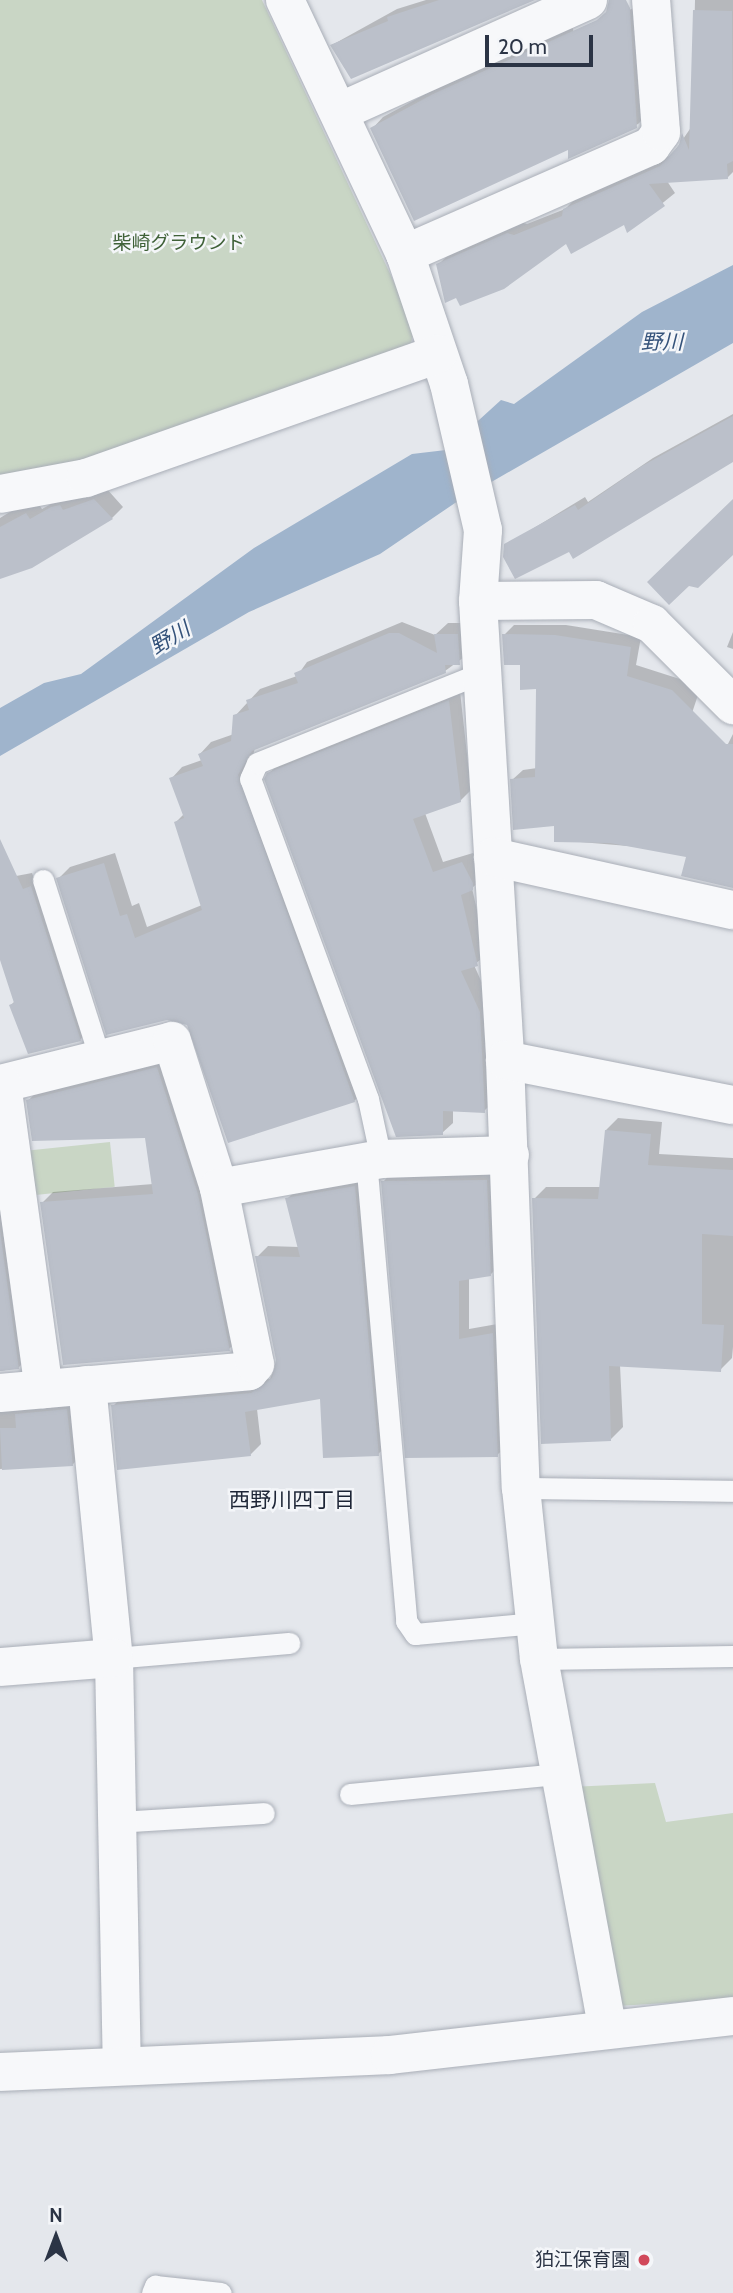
<!DOCTYPE html>
<meta charset="utf-8">
<style>
body{margin:0}
#map{position:relative;width:733px;height:2293px;overflow:hidden;background:#e4e7ec;font-family:Cabin,"Noto Sans JP",sans-serif}
div>[style]{position:absolute}
.green>*{inset:0;background:#c9d6c5;transform-origin:0 0}
.water>*{inset:0;background:#9fb4cc}
.shadow>*{inset:0;background:#0003}
.building>*{inset:0;background:#bbc0ca}
.roads{filter:drop-shadow(0 0 2px #a9aeb7) drop-shadow(0 0 2px #a9aeb7)}
.service>*{height:21px;margin:-10.5px;padding:0 10.5px;transform-origin:10.5px;border-radius:10.5px;background:#f7f8fa}
.minor>*{height:38px;margin:-19px;padding:0 19px;transform-origin:19px;border-radius:19px;background:#f7f8fa}
.dots>*{width:19px;height:19px;translate:-50% -50%;box-sizing:border-box;border:4px solid #f4f6f9;border-radius:50%}
span{translate:-50% -50%;white-space:nowrap;text-align:center;line-height:1.15;-webkit-text-stroke:5px #f4f6f9;paint-order:stroke}
.park-label{font-size:19px;color:#3f6138}
.poi-label{font-size:19px;color:#2b3445}
.right{translate:-100% -50%;text-align:right}
.water-label{font-size:21px;color:#34527a;font-style:italic}
.neighbourhood-label{font-size:21px;color:#1d2536}
.north{position:absolute;left:21px;top:2202px;width:70px;height:70px;-webkit-text-stroke:5px #f4f6f9;paint-order:stroke;rotate:0deg;font-size:19px;font-weight:700;line-height:28px;text-align:center;color:#2b3445}
.north::after{content:'';display:block;margin:auto;width:24px;height:32px;background:#2b3445;clip-path:polygon(50% 0,100% 100%,50% 72%,0 100%)}
.scale{position:absolute;left:485px;top:35px;width:108px;height:32px;box-sizing:border-box;border:4px solid #2b3445;border-top:0;padding-left:9px;font-size:21px;line-height:24px;white-space:nowrap;color:#2b3445;-webkit-text-stroke:5px #f4f6f9;paint-order:stroke}
</style>
<div id="map">
<div class="green">
<i style="clip-path:polygon(0 0,262px 0,415px 327px,408px 355px,75px 464px,0 476px)"></i>
<i style="left:110px;top:1142px;width:45px;height:82px;rotate:84deg"></i>
<i style="clip-path:polygon(655px 1783px,666px 1822px,733px 1813px,733px 1999px,617px 2006px,570px 1787px)"></i>
</div>
<div class="water">
<i style="clip-path:polygon(733px 265px,733px 343px,455px 503px,380px 554px,249px 612px,0 756px,0 708px,44px 683px,81px 674px,254px 548px,412px 454px,446px 450px,501px 400px,514px 404px,642px 312px)"></i>
</div>
<div class="shadow">
<i style="clip-path:polygon(426px 0,530px 0,332px 45px,397px 9px)"></i>
<i style="clip-path:polygon(695px 0,733px 0,733px 172px,727px 178px,667px 181px,675px 193px,628px 231px,625px 223px,567px 242px,438px 265px,450px 253px,520px 222px,527px 224px,565px 209px,577px 197px,672px 155px,692px 126px)"></i>
<i style="clip-path:polygon(641px 5px,649px 113px,638px 124px,570px 156px,570px 147px,372px 129px,383px 117px,446px 83px,572px 26px,574px 33px)"></i>
<i style="clip-path:polygon(733px 414px,733px 446px,570px 549px,506px 545px,585px 497px,588px 502px,653px 458px)"></i>
<i style="clip-path:polygon(106px 488px,123px 507px,112px 518px,31px 566px,0 577px,0 518px,23px 504px,38px 503px,42px 509px,65px 496px)"></i>
<i style="clip-path:polygon(402px 622px,435px 635px,448px 623px,469px 623px,471px 652px,445px 671px,255px 748px,249px 771px,366px 1089px,354px 1101px,188px 1023px,58px 879px,70px 867px,115px 853px,132px 906px,139px 903px,147px 927px,202px 905px,176px 822px,184px 814px,171px 779px,182px 767px,202px 760px,200px 754px,211px 742px,234px 734px,235px 716px,260px 689px,297px 676px,307px 662px)"></i>
<i style="clip-path:polygon(514px 625px,566px 625px,641px 637px,636px 665px,683px 680px,698px 695px,651px 836px,640px 847px,556px 840px,556px 824px,512px 780px,523px 770px,537px 768px,538px 688px,504px 635px)"></i>
<i style="clip-path:polygon(733px 632px,733px 649px,727px 647px)"></i>
<i style="clip-path:polygon(460px 691px,471px 790px,460px 801px,425px 813px,443px 862px,473px 853px,483px 871px,483px 878px,472px 888px,487px 954px,474px 965px,490px 1001px,495px 1100px,484px 1111px,453px 1110px,453px 1123px,442px 1133px,268px 774px,280px 763px)"></i>
<i style="clip-path:polygon(733px 734px,733px 886px,688px 856px,673px 853px)"></i>
<i style="clip-path:polygon(32px 873px,91px 1028px,80px 1040px,11px 1005px,15px 1001px,0 944px,0 879px)"></i>
<i style="clip-path:polygon(168px 1057px,240px 1338px,229px 1349px,42px 1203px,53px 1192px,153px 1184px,146px 1136px,28px 1101px,39px 1089px)"></i>
<i style="clip-path:polygon(618px 1118px,662px 1122px,659px 1154px,733px 1158px,733px 1347px,732px 1358px,720px 1370px,620px 1365px,623px 1427px,611px 1439px,534px 1199px,546px 1187px,601px 1187px,606px 1130px)"></i>
<i style="clip-path:polygon(0 1139px,30px 1356px,18px 1368px,0 1371px)"></i>
<i style="clip-path:polygon(497px 1170px,501px 1264px,490px 1275px,469px 1278px,469px 1329px,503px 1323px,508px 1445px,497px 1455px,383px 1182px,393px 1171px)"></i>
<i style="clip-path:polygon(365px 1176px,389px 1444px,378px 1454px,321px 1397px,257px 1409px,261px 1444px,250px 1455px,113px 1406px,124px 1395px,270px 1379px,278px 1360px,257px 1257px,268px 1246px,299px 1247px,287px 1199px,298px 1188px)"></i>
<i style="clip-path:polygon(0 1397px,78px 1398px,84px 1453px,72px 1465px,0 1469px)"></i>
</div>
<div class="building">
<i style="clip-path:polygon(439px 0,535px 0,351px 79px,330px 45px,388px 21px,387px 17px)"></i>
<i style="clip-path:polygon(609px 0,626px 0,630px 8px,637px 128px,568px 159px,568px 150px,414px 221px,370px 128px,433px 94px,597px 20px,606px 12px)"></i>
<i style="clip-path:polygon(693px 10px,732px 11px,733px 161px,727px 164px,728px 179px,649px 184px,665px 206px,627px 233px,624px 225px,571px 254px,566px 244px,504px 289px,460px 306px,456px 298px,445px 303px,436px 264px,507px 233px,514px 235px,562px 216px,563px 209px,660px 166px,679px 145px,682px 133px,689px 150px)"></i>
<i style="clip-path:polygon(733px 416px,733px 462px,573px 559px,569px 552px,515px 579px,503px 557px,504px 544px,575px 505px,578px 510px,642px 466px)"></i>
<i style="clip-path:polygon(94px 499px,113px 519px,32px 568px,0 579px,0 527px,26px 513px,30px 519px,51px 507px,60px 505px,63px 510px)"></i>
<i style="clip-path:polygon(733px 499px,733px 555px,698px 588px,689px 586px,669px 605px,647px 582px)"></i>
<i style="clip-path:polygon(389px 633px,399px 633px,437px 653px,434px 634px,458px 634px,460px 665px,445px 665px,446px 673px,252px 751px,238px 775px,355px 1102px,228px 1143px,187px 1025px,167px 1020px,106px 1035px,56px 878px,104px 863px,120px 916px,127px 914px,135px 938px,202px 910px,174px 822px,184px 818px,169px 778px,203px 766px,198px 754px,231px 741px,233px 715px,249px 710px,246px 700px,298px 683px,294px 673px)"></i>
<i style="clip-path:polygon(502px 634px,555px 635px,631px 647px,627px 676px,672px 690px,726px 744px,733px 744px,733px 888px,681px 876px,686px 857px,610px 843px,554px 842px,554px 826px,513px 830px,510px 779px,535px 777px,536px 689px,520px 690px,520px 665px,504px 665px)"></i>
<i style="clip-path:polygon(449px 700px,461px 802px,413px 819px,433px 872px,462px 862px,473px 883px,473px 890px,461px 895px,478px 966px,461px 971px,480px 1012px,485px 1113px,443px 1111px,443px 1135px,396px 1137px,264px 779px,267px 773px)"></i>
<i style="clip-path:polygon(0 839px,23px 889px,31px 886px,81px 1041px,28px 1054px,9px 1005px,14px 1003px,0 960px)"></i>
<i style="clip-path:polygon(157px 1067px,198px 1194px,230px 1351px,63px 1365px,40px 1202px,153px 1194px,145px 1138px,32px 1141px,26px 1100px)"></i>
<i style="clip-path:polygon(605px 1130px,651px 1134px,648px 1165px,733px 1170px,733px 1236px,702px 1234px,702px 1324px,724px 1325px,721px 1372px,609px 1366px,611px 1441px,541px 1444px,532px 1198px,598px 1199px)"></i>
<i style="clip-path:polygon(487px 1180px,491px 1276px,459px 1281px,459px 1339px,493px 1333px,498px 1457px,405px 1458px,381px 1181px)"></i>
<i style="clip-path:polygon(355px 1186px,379px 1456px,323px 1458px,320px 1399px,245px 1412px,251px 1456px,117px 1470px,111px 1405px,251px 1393px,272px 1378px,276px 1360px,255px 1256px,300px 1257px,285px 1198px)"></i>
<i style="clip-path:polygon(0 1230px,19px 1369px,0 1371px)"></i>
<i style="clip-path:polygon(67px 1409px,73px 1466px,2px 1470px,0 1428px,16px 1428px,15px 1414px)"></i>
</div>
<div class="roads">
<div class="service">
<i style="left:43px;top:880px;width:188px;rotate:72.3deg"></i>
<i style="left:381px;top:1159px;width:61px;rotate:-102.2deg"></i>
<i style="left:368px;top:1099px;width:341px;rotate:-110.2deg"></i>
<i style="left:250px;top:779px;width:17px;rotate:-66deg"></i>
<i style="left:257px;top:763px;width:241px;rotate:-21.9deg"></i>
<i style="left:366px;top:1160px;width:463px;rotate:85deg"></i>
<i style="left:406px;top:1621px;width:16px;rotate:55deg"></i>
<i style="left:415px;top:1634px;width:121px;rotate:-5.2deg"></i>
<i style="left:521px;top:1488px;width:212px;rotate:0.8deg"></i>
<i style="left:114px;top:1658px;width:176px;rotate:-4.9deg"></i>
<i style="left:539px;top:1659px;width:194px;rotate:-0.9deg"></i>
<i style="left:350px;top:1794px;width:210px;rotate:-5.5deg"></i>
<i style="left:117px;top:1822px;width:147px;rotate:-3.5deg"></i>
<i style="left:152px;top:2293px;width:8px;rotate:-67deg"></i>
<i style="left:155px;top:2286px;width:66px;rotate:6.1deg"></i>
</div>
<div class="minor">
<i style="left:285px;top:0;width:281px;rotate:64.7deg"></i>
<i style="left:405px;top:254px;width:137px;rotate:71.3deg"></i>
<i style="left:449px;top:384px;width:150px;rotate:76.9deg"></i>
<i style="left:483px;top:530px;width:71px;rotate:94deg"></i>
<i style="left:478px;top:601px;width:460px;rotate:86.6deg"></i>
<i style="left:505px;top:1060px;width:428px;rotate:87.9deg"></i>
<i style="left:521px;top:1488px;width:172px;rotate:84deg"></i>
<i style="left:539px;top:1659px;width:374px;rotate:79.5deg"></i>
<i style="left:339px;top:112px;width:273px;rotate:-24.2deg"></i>
<i style="left:405px;top:254px;width:269px;rotate:-23.7deg"></i>
<i style="left:651px;top:146px;width:17px;rotate:-54deg"></i>
<i style="left:661px;top:132px;width:132px;rotate:-94.3deg"></i>
<i style="left:0;top:494px;width:87px;rotate:-10.5deg"></i>
<i style="left:86px;top:478px;width:373px;rotate:-19.4deg"></i>
<i style="left:478px;top:601px;width:118px;rotate:-0.5deg"></i>
<i style="left:596px;top:600px;width:61px;rotate:23.2deg"></i>
<i style="left:652px;top:624px;width:115px;rotate:45deg"></i>
<i style="left:493px;top:857px;width:246px;rotate:12.5deg"></i>
<i style="left:505px;top:1060px;width:232px;rotate:11.2deg"></i>
<i style="left:0;top:1084px;width:177px;rotate:-14deg"></i>
<i style="left:172px;top:1041px;width:154px;rotate:72.3deg"></i>
<i style="left:2px;top:1084px;width:308px;rotate:82.2deg"></i>
<i style="left:87px;top:1385px;width:274px;rotate:84.4deg"></i>
<i style="left:114px;top:1658px;width:406px;rotate:88.9deg"></i>
<i style="left:0;top:1393px;width:250px;rotate:-5deg"></i>
<i style="left:249px;top:1371px;width:9px;rotate:-49deg"></i>
<i style="left:255px;top:1364px;width:180px;rotate:-101.6deg"></i>
<i style="left:219px;top:1188px;width:165px;rotate:-10.1deg"></i>
<i style="left:381px;top:1159px;width:129px;rotate:-1.8deg"></i>
<i style="left:0;top:1667px;width:114px;rotate:-4.5deg"></i>
<i style="left:0;top:2072px;width:390px;rotate:-2.5deg"></i>
<i style="left:390px;top:2055px;width:345px;rotate:-6.5deg"></i>
</div>
</div>
<div class="dots">
<i style="left:644px;top:2260px;background:#d1495b"></i>
</div>
<div class="park-label">
<span style="left:179px;top:243px">柴崎グラウンド</span>
</div>
<div class="poi-label">
<span class="right" style="left:630px;top:2260px">狛江保育園</span>
</div>
<div class="water-label">
<span style="left:662px;top:342px">野川</span>
<span style="left:170px;top:638px;rotate:-31deg">野川</span>
</div>
<div class="neighbourhood-label">
<span style="left:292px;top:1500px">西野川四丁目</span>
</div>
<div class="north">N</div>
<div class="scale">20 m</div>
</div>
